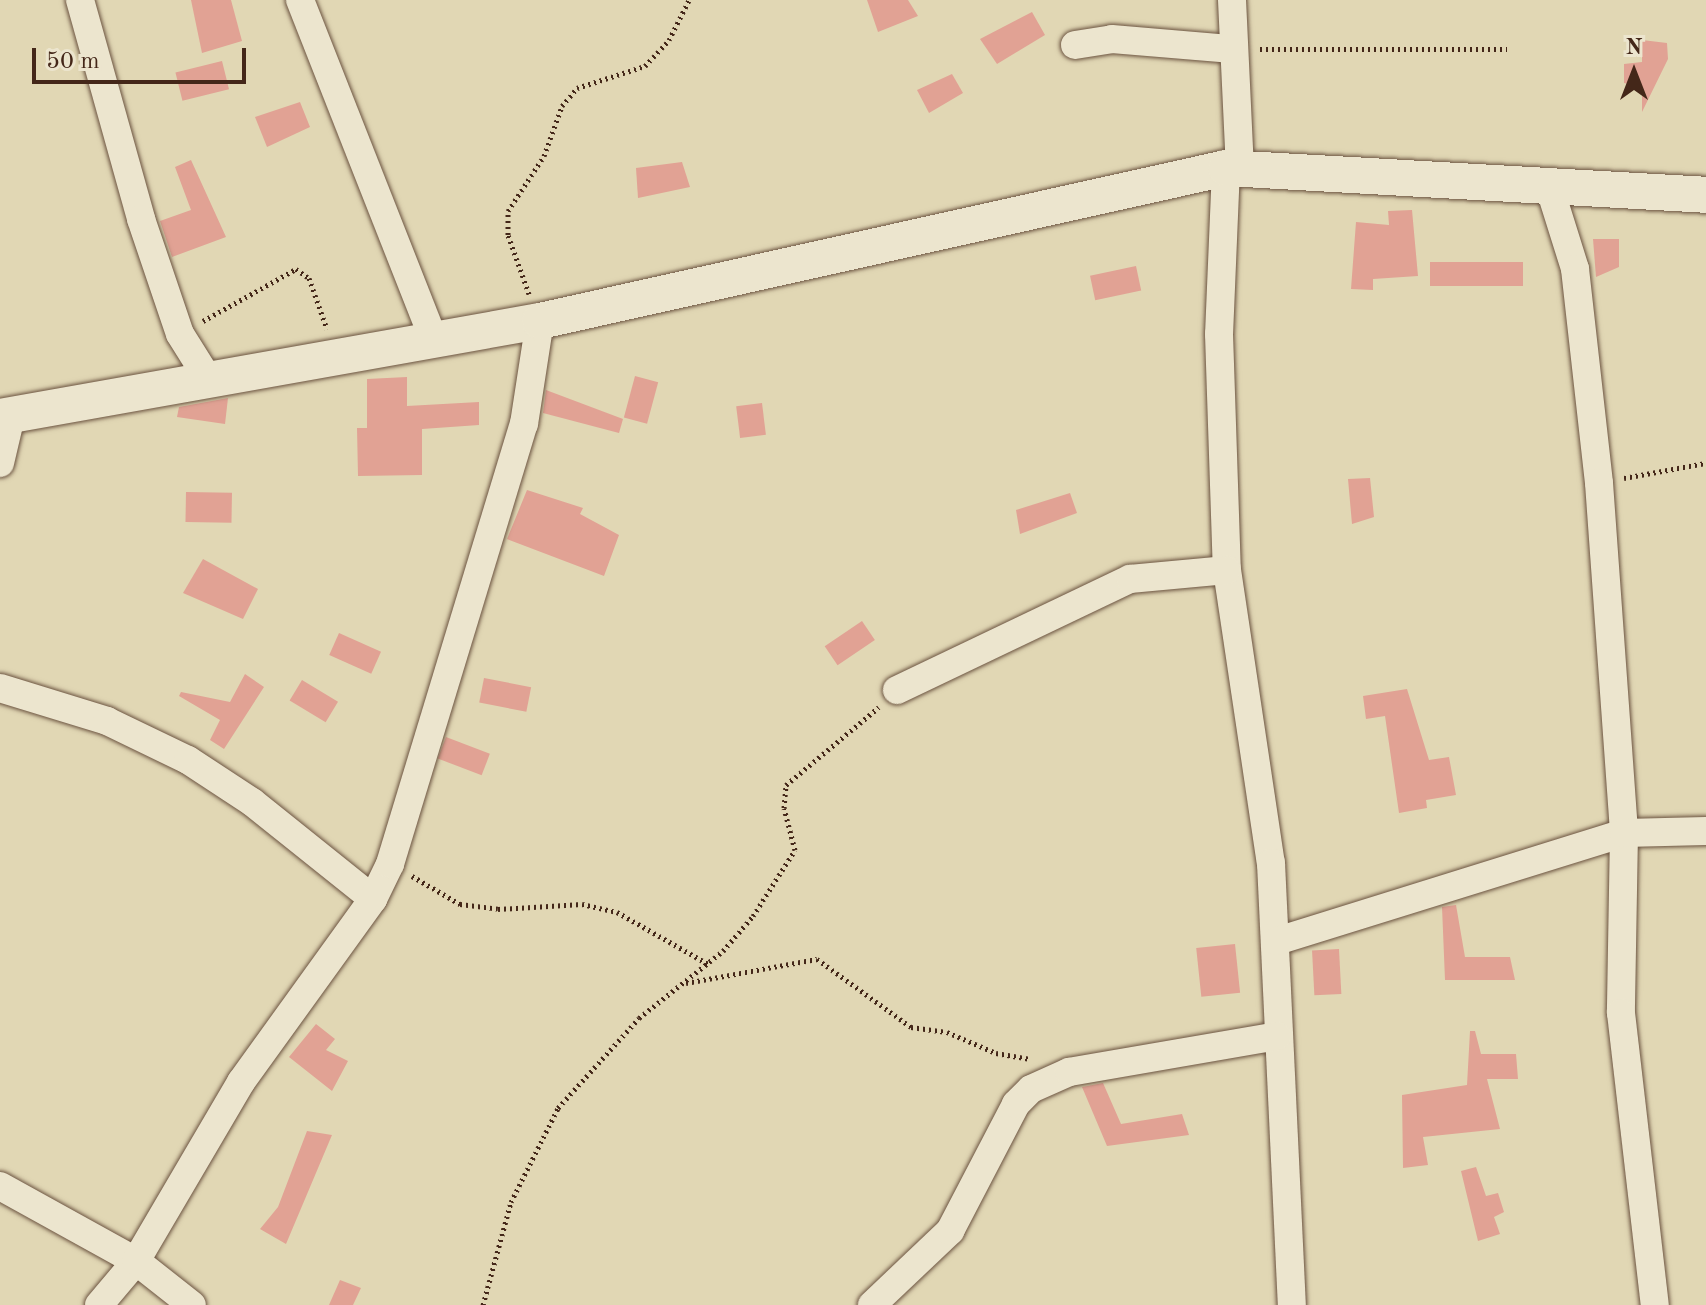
<!DOCTYPE html>
<style>
body{margin:0}
#map{position:relative;width:1706px;height:1305px;overflow:hidden;background:#e1d7b4;font-family:"Old Standard TT",serif}
div>[style]{position:absolute}
.building>*{inset:0;background:#e1a294;transform-origin:0 0}
.path>*{height:5px;margin-top:-2.5px;transform-origin:0;background:repeating-linear-gradient(90deg,#442719 0 2px,transparent 0 6px)}
.roads{filter:drop-shadow(0 0 2px #6b5340) drop-shadow(0 0 2px #6b5340)}
.minor>*{height:28px;margin:-14px;padding:0 14px;transform-origin:14px;border-radius:14px;background:#ece5ce}
.tertiary>*{height:36px;margin:-18px;padding:0 18px;transform-origin:18px;border-radius:18px;background:#ece5ce}
span{translate:-50% -50%;white-space:nowrap;text-align:center;line-height:1.15;-webkit-text-stroke:8px #ece5ce;paint-order:stroke}
.north{position:absolute;left:1594px;top:32px;width:80px;height:80px;-webkit-text-stroke:6px #ece5ce;paint-order:stroke;rotate:0deg;font-size:22px;font-weight:700;line-height:32px;text-align:center;color:#442719}
.north::after{content:'';display:block;margin:auto;width:28px;height:36px;background:#442719;clip-path:polygon(50% 0,100% 100%,50% 72%,0 100%)}
.scale{position:absolute;left:32px;top:48px;width:214px;height:36px;box-sizing:border-box;border:4px solid #442719;border-top:0;padding-left:10px;font-size:24px;line-height:28px;white-space:nowrap;color:#442719;-webkit-text-stroke:6px #ece5ce;paint-order:stroke}
</style>
<div id="map">
<div class="building">
<i style="clip-path:polygon(191px 0,231px 0,242px 41px,202px 53px)"></i>
<i style="clip-path:polygon(867px 0,908px 0,918px 16px,878px 32px)"></i>
<i style="clip-path:polygon(1032px 12px,1045px 35px,997px 64px,980px 39px)"></i>
<i style="clip-path:polygon(1642px 40px,1667px 43px,1668px 59px,1642px 112px,1642px 87px,1624px 83px,1624px 64px,1642px 62px)"></i>
<i style="left:222px;top:61px;width:29px;height:48px;rotate:76deg"></i>
<i style="clip-path:polygon(952px 74px,963px 93px,929px 113px,917px 90px)"></i>
<i style="clip-path:polygon(300px 102px,310px 127px,267px 147px,255px 117px)"></i>
<i style="clip-path:polygon(191px 160px,226px 237px,172px 257px,160px 221px,191px 210px,175px 167px)"></i>
<i style="clip-path:polygon(682px 162px,690px 187px,638px 198px,636px 168px)"></i>
<i style="clip-path:polygon(1412px 210px,1418px 276px,1373px 279px,1373px 290px,1351px 289px,1356px 222px,1389px 225px,1388px 211px)"></i>
<i style="clip-path:polygon(1593px 239px,1619px 239px,1619px 267px,1596px 277px)"></i>
<i style="left:1430px;top:262px;width:93px;height:24px"></i>
<i style="left:1136px;top:266px;width:25px;height:47px;rotate:78deg"></i>
<i style="left:635px;top:376px;width:24px;height:43px;rotate:15deg"></i>
<i style="clip-path:polygon(407px 377px,407px 406px,479px 402px,479px 425px,422px 429px,422px 475px,358px 476px,357px 428px,367px 428px,367px 379px)"></i>
<i style="clip-path:polygon(546px 390px,623px 419px,619px 433px,543px 413px)"></i>
<i style="clip-path:polygon(228px 398px,225px 424px,177px 417px,179px 407px)"></i>
<i style="left:762px;top:403px;width:32px;height:26px;rotate:83deg"></i>
<i style="clip-path:polygon(1370px 478px,1374px 517px,1352px 524px,1348px 479px)"></i>
<i style="clip-path:polygon(527px 490px,583px 508px,580px 514px,619px 535px,604px 576px,507px 539px)"></i>
<i style="left:186px;top:492px;width:46px;height:30px;rotate:1deg"></i>
<i style="clip-path:polygon(1070px 493px,1077px 513px,1020px 534px,1016px 510px)"></i>
<i style="clip-path:polygon(203px 559px,258px 589px,243px 619px,183px 593px)"></i>
<i style="left:862px;top:621px;width:23px;height:45px;rotate:56deg"></i>
<i style="left:339px;top:633px;width:46px;height:24px;rotate:24deg"></i>
<i style="clip-path:polygon(245px 674px,264px 687px,224px 749px,210px 740px,220px 720px,179px 696px,181px 692px,230px 702px)"></i>
<i style="left:484px;top:678px;width:48px;height:25px;rotate:11deg"></i>
<i style="left:302px;top:680px;width:42px;height:24px;rotate:31deg"></i>
<i style="clip-path:polygon(1407px 689px,1429px 760px,1449px 757px,1456px 795px,1426px 800px,1427px 808px,1399px 813px,1385px 716px,1366px 719px,1363px 696px)"></i>
<i style="left:446px;top:737px;width:47px;height:23px;rotate:21deg"></i>
<i style="clip-path:polygon(1456px 905px,1465px 957px,1510px 957px,1515px 980px,1445px 980px,1442px 907px)"></i>
<i style="left:1235px;top:944px;width:49px;height:39px;rotate:84deg"></i>
<i style="left:1339px;top:949px;width:45px;height:27px;rotate:87deg"></i>
<i style="clip-path:polygon(316px 1024px,335px 1039px,326px 1050px,348px 1061px,332px 1091px,289px 1057px)"></i>
<i style="clip-path:polygon(1470px 1031px,1475px 1031px,1481px 1054px,1516px 1054px,1518px 1079px,1487px 1079px,1500px 1129px,1423px 1137px,1428px 1165px,1403px 1168px,1402px 1095px,1467px 1085px)"></i>
<i style="clip-path:polygon(1103px 1083px,1121px 1124px,1182px 1114px,1189px 1135px,1107px 1146px,1082px 1087px)"></i>
<i style="clip-path:polygon(307px 1131px,332px 1135px,286px 1244px,260px 1229px,278px 1207px)"></i>
<i style="clip-path:polygon(1476px 1167px,1486px 1196px,1498px 1193px,1504px 1212px,1494px 1217px,1500px 1234px,1478px 1241px,1461px 1171px)"></i>
<i style="clip-path:polygon(340px 1280px,361px 1288px,353px 1305px,329px 1305px)"></i>
</div>
<div class="path">
<i style="left:1260px;top:49px;width:247px"></i>
<i style="left:529px;top:294px;width:63px;rotate:-109.6deg"></i>
<i style="left:508px;top:235px;width:24px;rotate:-90deg"></i>
<i style="left:508px;top:211px;width:66px;rotate:-56.8deg"></i>
<i style="left:544px;top:156px;width:53px;rotate:-70.2deg"></i>
<i style="left:562px;top:106px;width:23px;rotate:-50deg"></i>
<i style="left:577px;top:88px;width:71px;rotate:-17.9deg"></i>
<i style="left:645px;top:66px;width:35px;rotate:-47deg"></i>
<i style="left:669px;top:40px;width:45px;rotate:-63.4deg"></i>
<i style="left:203px;top:321px;width:107px;rotate:-29.2deg"></i>
<i style="left:296px;top:269px;width:16px;rotate:35deg"></i>
<i style="left:309px;top:278px;width:54px;rotate:70.6deg"></i>
<i style="left:1624px;top:478px;width:83px;rotate:-10.4deg"></i>
<i style="left:412px;top:876px;width:56px;rotate:30.3deg"></i>
<i style="left:460px;top:904px;width:38px;rotate:7deg"></i>
<i style="left:498px;top:909px;width:84px;rotate:-3.4deg"></i>
<i style="left:582px;top:904px;width:36px;rotate:13deg"></i>
<i style="left:617px;top:912px;width:105px;rotate:29.7deg"></i>
<i style="left:686px;top:983px;width:133px;rotate:-10.4deg"></i>
<i style="left:817px;top:959px;width:116px;rotate:35.9deg"></i>
<i style="left:911px;top:1027px;width:36px;rotate:8deg"></i>
<i style="left:947px;top:1032px;width:53px;rotate:23.2deg"></i>
<i style="left:996px;top:1053px;width:35px;rotate:10deg"></i>
<i style="left:483px;top:1305px;width:107px;rotate:-74.8deg"></i>
<i style="left:511px;top:1202px;width:105px;rotate:-63.4deg"></i>
<i style="left:558px;top:1108px;width:121px;rotate:-48deg"></i>
<i style="left:639px;top:1018px;width:107px;rotate:-38.6deg"></i>
<i style="left:723px;top:951px;width:46px;rotate:-49.4deg"></i>
<i style="left:753px;top:916px;width:78px;rotate:-57.5deg"></i>
<i style="left:795px;top:850px;width:43px;rotate:-104.7deg"></i>
<i style="left:784px;top:808px;width:23px;rotate:-85deg"></i>
<i style="left:786px;top:785px;width:121px;rotate:-40deg"></i>
</div>
<div class="roads">
<div class="minor">
<i style="left:80px;top:0;width:227px;rotate:74.4deg"></i>
<i style="left:141px;top:219px;width:121px;rotate:71.3deg"></i>
<i style="left:180px;top:334px;width:51px;rotate:57.9deg"></i>
<i style="left:300px;top:0;width:363px;rotate:68.5deg"></i>
<i style="left:1232px;top:0;width:169px;rotate:87.3deg"></i>
<i style="left:1075px;top:45px;width:37px;rotate:-9deg"></i>
<i style="left:1112px;top:39px;width:118px;rotate:4.8deg"></i>
<i style="left:1226px;top:168px;width:166px;rotate:92.4deg"></i>
<i style="left:1219px;top:334px;width:236px;rotate:88.1deg"></i>
<i style="left:1227px;top:570px;width:296px;rotate:81.5deg"></i>
<i style="left:1271px;top:863px;width:442px;rotate:87.3deg"></i>
<i style="left:1550px;top:189px;width:84px;rotate:72.6deg"></i>
<i style="left:1575px;top:269px;width:215px;rotate:83.6deg"></i>
<i style="left:1599px;top:483px;width:351px;rotate:85.9deg"></i>
<i style="left:1624px;top:833px;width:180px;rotate:91deg"></i>
<i style="left:1621px;top:1013px;width:294px;rotate:83.4deg"></i>
<i style="left:0;top:463px;width:48px;rotate:-76.8deg"></i>
<i style="left:0;top:688px;width:112px;rotate:17.1deg"></i>
<i style="left:107px;top:721px;width:90px;rotate:25.7deg"></i>
<i style="left:188px;top:760px;width:77px;rotate:33.3deg"></i>
<i style="left:252px;top:802px;width:155px;rotate:38.7deg"></i>
<i style="left:897px;top:690px;width:258px;rotate:-25.5deg"></i>
<i style="left:1130px;top:579px;width:97px;rotate:-5.3deg"></i>
<i style="left:1277px;top:941px;width:363px;rotate:-17.3deg"></i>
<i style="left:1624px;top:833px;width:82px;rotate:-1.4deg"></i>
<i style="left:0;top:1186px;width:155px;rotate:28.9deg"></i>
<i style="left:136px;top:1261px;width:71px;rotate:38.2deg"></i>
<i style="left:99px;top:1305px;width:57px;rotate:-49.9deg"></i>
<i style="left:136px;top:1261px;width:208px;rotate:-59.6deg"></i>
<i style="left:241px;top:1082px;width:226px;rotate:-54.2deg"></i>
<i style="left:373px;top:899px;width:39px;rotate:-64deg"></i>
<i style="left:390px;top:864px;width:460px;rotate:-73.1deg"></i>
<i style="left:524px;top:424px;width:104px;rotate:-81.2deg"></i>
<i style="left:872px;top:1305px;width:108px;rotate:-43.5deg"></i>
<i style="left:950px;top:1231px;width:143px;rotate:-62.5deg"></i>
<i style="left:1016px;top:1104px;width:21px;rotate:-45deg"></i>
<i style="left:1031px;top:1089px;width:42px;rotate:-24.1deg"></i>
<i style="left:1069px;top:1072px;width:211px;rotate:-9.8deg"></i>
</div>
<div class="tertiary">
<i style="left:0;top:417px;width:548px;rotate:-10.08deg"></i>
<i style="left:540px;top:321px;width:703px;rotate:-12.57deg"></i>
<i style="left:1226px;top:168px;width:481px;rotate:3.2deg"></i>
</div>
</div>
<div class="north">N</div>
<div class="scale">50 m</div>
</div>
